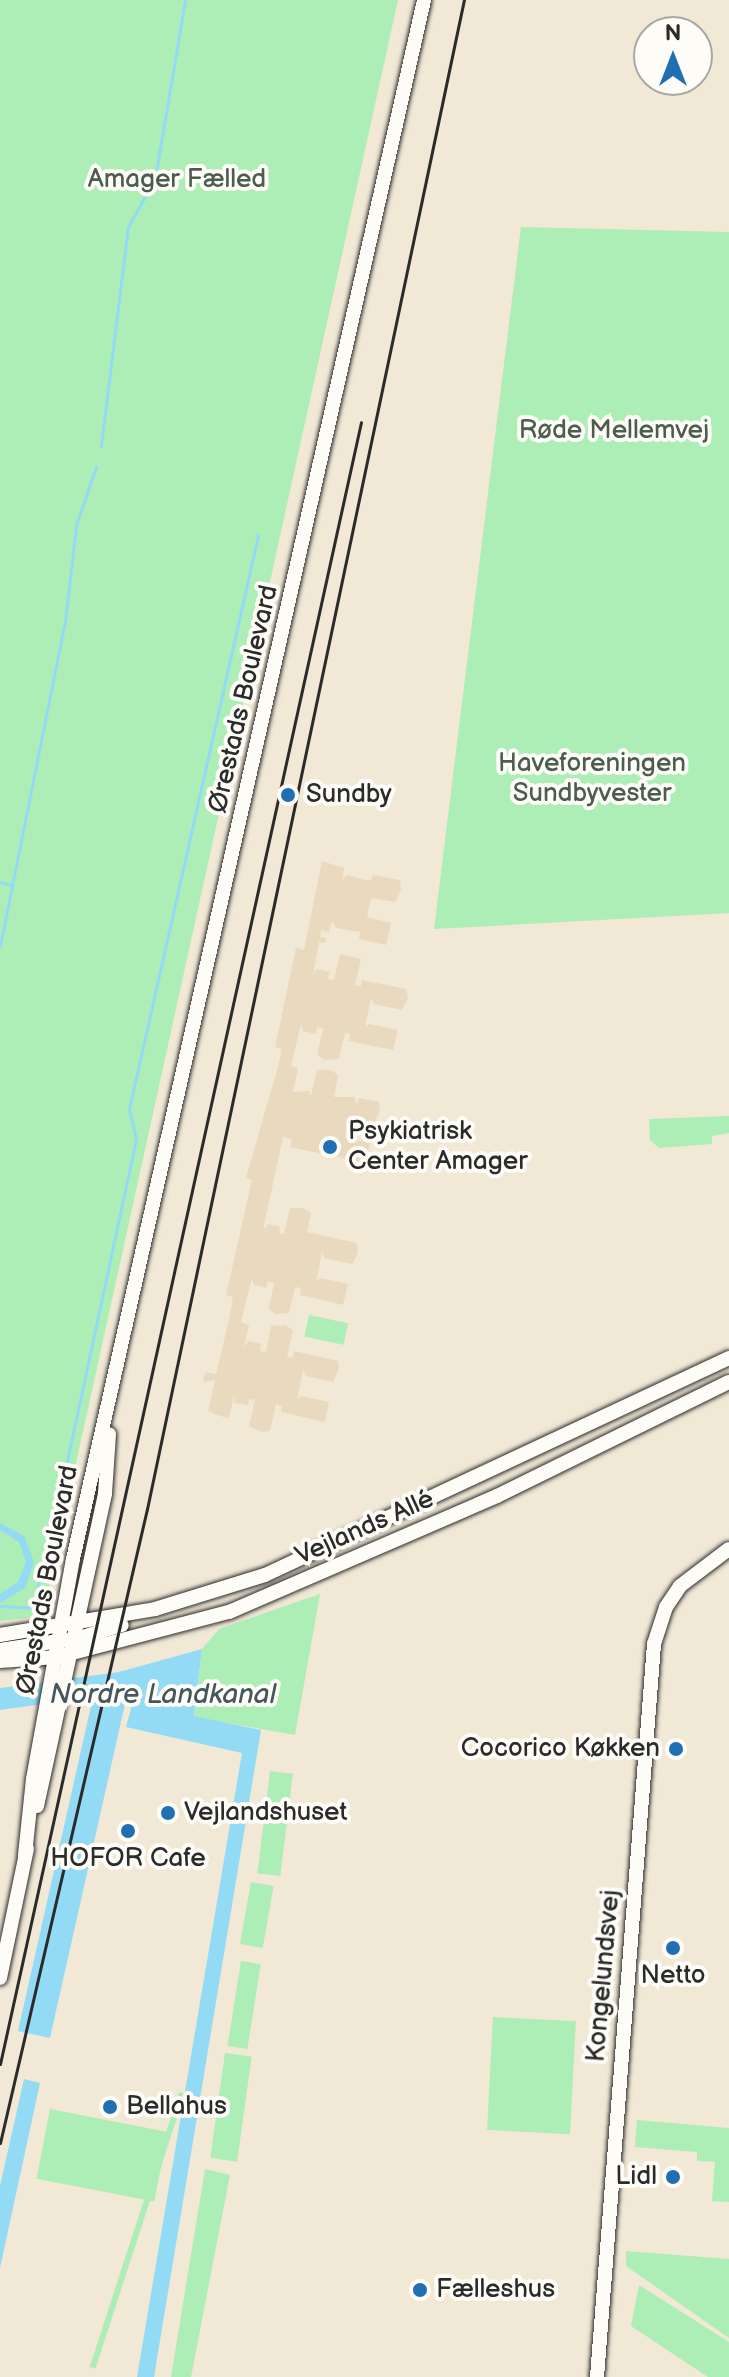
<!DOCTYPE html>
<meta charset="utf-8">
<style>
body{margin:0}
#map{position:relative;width:729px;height:2377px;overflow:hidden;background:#f1e8d6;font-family:"Balsamiq Sans",sans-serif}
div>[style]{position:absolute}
.built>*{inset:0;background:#e9dabf}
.green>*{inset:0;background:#adedb6;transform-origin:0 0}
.water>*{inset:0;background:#93dbf5}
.stream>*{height:3px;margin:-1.5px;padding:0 1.5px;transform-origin:1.5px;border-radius:1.5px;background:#93dbf5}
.roads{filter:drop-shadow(0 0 2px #2b2b2b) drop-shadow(0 0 2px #2b2b2b)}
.tertiary>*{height:14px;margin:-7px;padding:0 7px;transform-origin:7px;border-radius:7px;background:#fdfcf7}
.rail>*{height:3px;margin:-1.5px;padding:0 1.5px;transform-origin:1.5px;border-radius:1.5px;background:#2b2b2b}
.dots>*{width:22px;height:22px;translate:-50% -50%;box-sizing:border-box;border:4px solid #fdfcf7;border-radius:50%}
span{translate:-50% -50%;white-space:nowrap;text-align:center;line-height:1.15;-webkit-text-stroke:8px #fdfcf7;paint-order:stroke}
.park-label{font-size:26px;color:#4c5c4e}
.street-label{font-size:26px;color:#2b2b2b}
.poi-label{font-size:26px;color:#2b2b2b}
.left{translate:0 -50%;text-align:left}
.right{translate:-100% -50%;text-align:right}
.water-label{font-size:28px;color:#45575e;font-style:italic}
.north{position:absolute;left:633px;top:16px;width:80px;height:80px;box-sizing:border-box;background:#fdfcf7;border:2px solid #a9a8a5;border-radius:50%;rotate:0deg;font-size:22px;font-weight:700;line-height:32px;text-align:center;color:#2b2b2b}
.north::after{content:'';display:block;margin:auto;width:28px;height:36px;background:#1f6fb2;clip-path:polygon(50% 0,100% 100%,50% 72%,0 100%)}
</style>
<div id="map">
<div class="built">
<i style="clip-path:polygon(322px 861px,344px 868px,342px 880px,347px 875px,371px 881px,373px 875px,400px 880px,401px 890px,395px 902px,371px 898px,367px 917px,391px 923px,386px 945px,359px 939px,360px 932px,336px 928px,332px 921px,329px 932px,321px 930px,320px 937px,326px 938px,325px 943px,319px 942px,313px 975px,317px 969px,330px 972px,328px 979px,334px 980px,340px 954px,361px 959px,355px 985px,361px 986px,362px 980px,406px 989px,408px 998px,402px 1010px,374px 1004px,371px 998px,365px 1028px,369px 1024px,398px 1030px,393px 1050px,349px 1041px,350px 1034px,345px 1033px,339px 1059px,325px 1060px,317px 1055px,323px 1028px,317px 1027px,316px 1034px,303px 1031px,301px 1024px,291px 1066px,298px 1068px,293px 1092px,309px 1091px,311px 1096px,317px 1070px,331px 1070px,338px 1075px,334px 1097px,354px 1097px,357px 1104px,359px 1098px,379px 1102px,380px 1111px,374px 1124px,349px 1119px,345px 1138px,370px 1143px,365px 1163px,333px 1156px,334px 1151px,327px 1155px,290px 1147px,292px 1139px,283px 1137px,263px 1230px,268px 1224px,280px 1227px,279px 1233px,284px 1234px,290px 1208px,304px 1208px,311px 1213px,307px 1232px,357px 1243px,358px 1252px,352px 1264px,324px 1258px,322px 1252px,316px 1282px,320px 1278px,348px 1284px,343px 1305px,300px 1295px,301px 1288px,295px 1287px,289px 1313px,275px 1314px,269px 1309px,274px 1283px,268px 1281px,266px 1288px,254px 1285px,252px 1278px,241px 1322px,249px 1325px,244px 1347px,249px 1341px,261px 1344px,260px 1351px,266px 1352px,271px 1326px,285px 1325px,293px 1330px,287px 1357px,293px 1358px,294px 1351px,338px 1361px,339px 1369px,333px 1382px,306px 1376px,303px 1370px,297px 1400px,301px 1396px,329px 1402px,325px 1422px,281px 1412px,282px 1406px,276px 1404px,270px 1431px,262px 1432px,249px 1426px,255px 1400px,249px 1399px,248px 1405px,235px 1403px,234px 1395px,229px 1418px,220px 1416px,208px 1411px,215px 1380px,203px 1382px,205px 1372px,216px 1374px,229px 1320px,233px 1297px,226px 1295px,252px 1180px,246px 1178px,279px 1063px,282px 1049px,275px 1047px,296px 948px,304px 950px)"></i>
</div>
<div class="green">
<i style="clip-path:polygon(0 0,398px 0,49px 1586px,34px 1617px,0 1621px)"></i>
<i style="clip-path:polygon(521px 227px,729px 232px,729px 913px,434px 929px)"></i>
<i style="clip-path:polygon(729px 1116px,729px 1133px,712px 1136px,712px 1144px,659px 1148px,650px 1140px,649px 1119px)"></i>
<i style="left:309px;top:1315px;width:40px;height:22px;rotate:12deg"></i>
<i style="clip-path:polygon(320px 1594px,295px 1735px,194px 1717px,202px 1649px,219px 1629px)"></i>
<i style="left:270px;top:1771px;width:23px;height:103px;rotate:7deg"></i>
<i style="left:251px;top:1882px;width:23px;height:63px;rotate:10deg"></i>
<i style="left:241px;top:1961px;width:20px;height:86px;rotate:9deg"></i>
<i style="left:493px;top:2017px;width:83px;height:113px;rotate:3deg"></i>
<i style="left:225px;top:2053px;width:27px;height:106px;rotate:8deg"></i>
<i style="left:179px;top:2092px;width:6px;height:289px;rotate:18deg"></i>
<i style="left:50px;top:2109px;width:120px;height:71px;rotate:11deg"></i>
<i style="clip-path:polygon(637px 2120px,729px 2128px,729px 2202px,712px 2201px,715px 2162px,697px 2161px,697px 2152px,635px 2147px)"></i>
<i style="clip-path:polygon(205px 2169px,230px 2175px,191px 2377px,171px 2377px)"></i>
<i style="clip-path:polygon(626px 2251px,729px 2259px,729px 2338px,626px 2266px)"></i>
<i style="clip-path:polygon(639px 2285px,729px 2342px,729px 2377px,708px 2377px,631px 2326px)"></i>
</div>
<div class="water">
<i style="clip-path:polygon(0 1523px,24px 1536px,34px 1562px,25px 1588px,0 1603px,0 1594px,18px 1582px,26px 1562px,19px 1542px,0 1530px)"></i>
<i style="clip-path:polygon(202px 1649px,194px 1716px,261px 1730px,154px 2377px,137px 2377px,242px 1753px,126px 1727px,132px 1705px,125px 1704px,50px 2038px,18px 2031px,93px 1697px,0 1710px,0 1688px,119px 1672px)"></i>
<i style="clip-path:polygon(24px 2079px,40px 2083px,0 2268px,0 2186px)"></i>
</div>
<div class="stream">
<i style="left:101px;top:446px;width:221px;rotate:-83deg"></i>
<i style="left:128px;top:227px;width:56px;rotate:-61.1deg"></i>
<i style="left:155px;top:178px;width:181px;rotate:-80.4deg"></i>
<i style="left:0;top:882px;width:12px;rotate:14deg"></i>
<i style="left:0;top:946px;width:330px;rotate:-78.7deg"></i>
<i style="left:65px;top:622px;width:98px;rotate:-83.5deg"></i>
<i style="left:76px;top:525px;width:61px;rotate:-71deg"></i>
<i style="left:67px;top:1461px;width:329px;rotate:-77.9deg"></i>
<i style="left:136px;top:1139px;width:31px;rotate:-103deg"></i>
<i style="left:129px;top:1109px;width:588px;rotate:-77.33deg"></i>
<i style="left:0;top:1606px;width:33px;rotate:3deg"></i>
<i style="left:33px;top:1608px;width:45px;rotate:-77.2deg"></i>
</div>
<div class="roads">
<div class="tertiary">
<i style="left:0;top:1635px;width:157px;rotate:-9.5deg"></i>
<i style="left:155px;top:1609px;width:115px;rotate:-17.2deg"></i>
<i style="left:265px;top:1575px;width:512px;rotate:-25.06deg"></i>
<i style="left:69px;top:1641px;width:55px;rotate:-16.8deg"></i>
<i style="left:0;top:1650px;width:66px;rotate:-8.7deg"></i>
<i style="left:0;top:1661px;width:57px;rotate:-4deg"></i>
<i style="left:57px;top:1657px;width:178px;rotate:-14.7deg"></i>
<i style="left:229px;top:1612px;width:292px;rotate:-23.4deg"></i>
<i style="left:497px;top:1496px;width:258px;rotate:-26.2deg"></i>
<i style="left:37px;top:1806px;width:320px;rotate:-77.7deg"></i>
<i style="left:105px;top:1493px;width:59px;rotate:-86.1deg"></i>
<i style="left:25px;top:1855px;width:76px;rotate:-84deg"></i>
<i style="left:33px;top:1779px;width:224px;rotate:-79.7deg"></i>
<i style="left:73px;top:1559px;width:1598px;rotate:-77.31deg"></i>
<i style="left:0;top:1978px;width:132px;rotate:-78.2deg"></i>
<i style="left:597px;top:2377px;width:735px;rotate:-85.55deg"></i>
<i style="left:654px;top:1644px;width:39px;rotate:-72deg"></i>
<i style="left:666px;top:1607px;width:25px;rotate:-56deg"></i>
<i style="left:680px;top:1586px;width:61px;rotate:-37.1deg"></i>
</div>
</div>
<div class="rail">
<i style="left:0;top:2064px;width:1681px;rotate:-77.6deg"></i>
<i style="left:0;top:2143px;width:651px;rotate:-76.95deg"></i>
<i style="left:147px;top:1509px;width:1542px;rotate:-78.14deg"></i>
</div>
<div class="dots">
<i style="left:288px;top:795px;background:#1f6fb2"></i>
<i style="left:330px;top:1147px;background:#1f6fb2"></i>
<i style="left:676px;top:1749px;background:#1f6fb2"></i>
<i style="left:168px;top:1813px;background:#1f6fb2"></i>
<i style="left:128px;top:1831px;background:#1f6fb2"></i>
<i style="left:673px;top:1948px;background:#1f6fb2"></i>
<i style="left:110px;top:2107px;background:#1f6fb2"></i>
<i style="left:673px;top:2177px;background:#1f6fb2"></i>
<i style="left:420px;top:2290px;background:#1f6fb2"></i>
</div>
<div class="park-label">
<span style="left:177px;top:180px">Amager Fælled</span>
<span style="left:614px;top:431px">Røde Mellemvej</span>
<span style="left:592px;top:779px">Haveforeningen<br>Sundbyvester</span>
</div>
<div class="street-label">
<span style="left:244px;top:699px;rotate:-77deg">Ørestads Boulevard</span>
<span style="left:365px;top:1528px;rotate:-24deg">Vejlands Allé</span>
<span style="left:48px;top:1580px;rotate:-79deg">Ørestads Boulevard</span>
<span style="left:604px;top:1976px;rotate:-85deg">Kongelundsvej</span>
</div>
<div class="poi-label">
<span class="left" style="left:306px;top:795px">Sundby</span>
<span class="left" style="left:348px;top:1147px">Psykiatrisk<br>Center Amager</span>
<span class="right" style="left:660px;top:1749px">Cocorico Køkken</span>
<span class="left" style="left:184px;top:1813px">Vejlandshuset</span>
<span style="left:128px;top:1859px">HOFOR Cafe</span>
<span style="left:673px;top:1976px">Netto</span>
<span class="left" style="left:126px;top:2107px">Bellahus</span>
<span class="right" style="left:657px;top:2177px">Lidl</span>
<span class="left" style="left:436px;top:2290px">Fælleshus</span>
</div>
<div class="water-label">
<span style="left:163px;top:1695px">Nordre Landkanal</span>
</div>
<div class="north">N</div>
</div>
